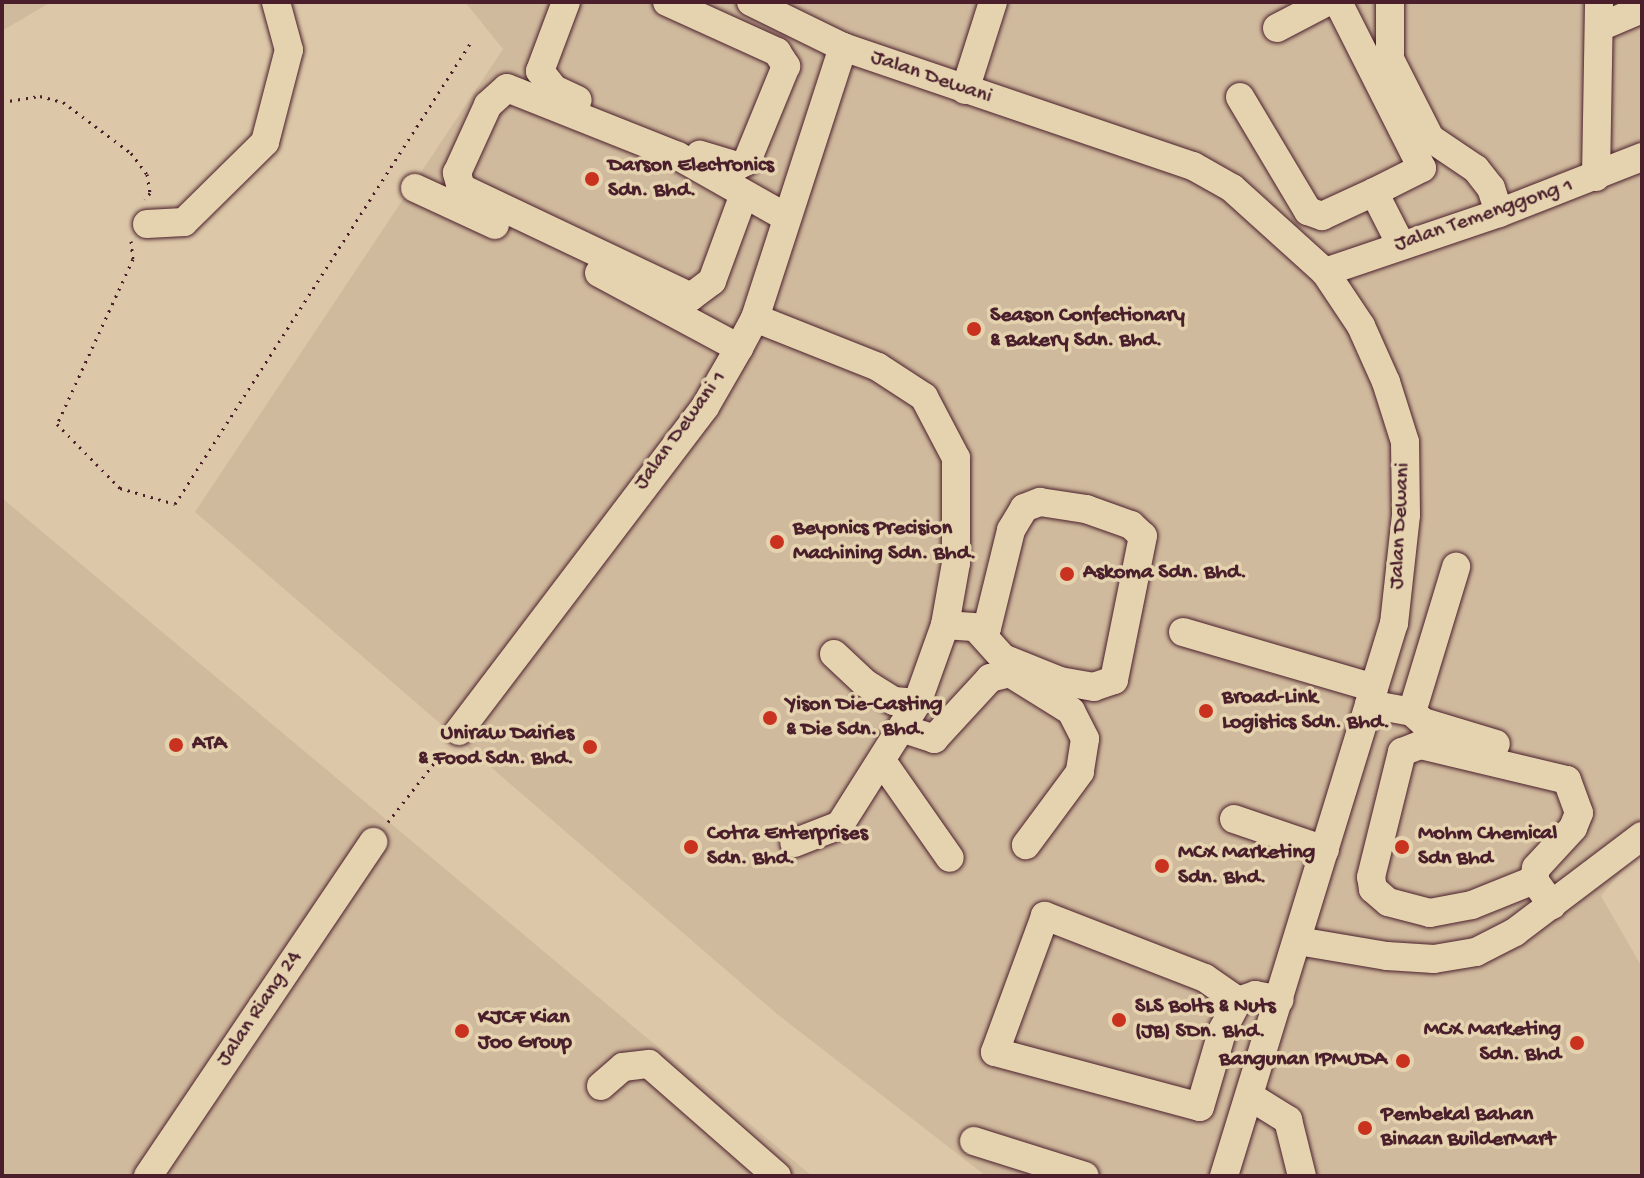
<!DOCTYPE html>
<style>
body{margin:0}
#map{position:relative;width:1644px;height:1178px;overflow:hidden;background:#dcc8a8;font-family:"Gochi Hand",sans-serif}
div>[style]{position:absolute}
.built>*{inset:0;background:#d0ba9d}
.path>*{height:3px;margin-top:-1.5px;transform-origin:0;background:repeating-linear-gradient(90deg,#4a1f2b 0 2px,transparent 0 8px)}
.roads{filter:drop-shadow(0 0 2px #4a1f2b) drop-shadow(0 0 2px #4a1f2b)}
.minor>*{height:28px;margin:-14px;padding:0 14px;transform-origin:14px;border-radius:14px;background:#e5d3b0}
.dots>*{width:22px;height:22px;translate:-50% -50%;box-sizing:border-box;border:4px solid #e5d3b0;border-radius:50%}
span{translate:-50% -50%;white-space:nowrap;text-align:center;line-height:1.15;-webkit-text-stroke:7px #e5d3b0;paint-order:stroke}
.street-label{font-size:22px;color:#4a1f2b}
.poi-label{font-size:22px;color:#4a1f2b;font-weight:700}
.left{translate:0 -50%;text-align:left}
.right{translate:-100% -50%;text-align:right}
.frame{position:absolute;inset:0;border:4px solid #4a1f2b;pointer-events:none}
</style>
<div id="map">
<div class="built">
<i style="clip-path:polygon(2px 2px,51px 2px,2px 31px)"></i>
<i style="clip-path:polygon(465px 2px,1642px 2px,1642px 847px,1601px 896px,1642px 967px,1642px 1176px,986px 1176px,777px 1014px,195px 512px,503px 49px)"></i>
<i style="clip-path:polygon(2px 498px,812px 1176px,2px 1176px)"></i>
</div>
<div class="path">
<i style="left:2px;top:102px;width:38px;rotate:-9deg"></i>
<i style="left:40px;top:96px;width:24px;rotate:15deg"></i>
<i style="left:63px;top:102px;width:85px;rotate:36.9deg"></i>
<i style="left:131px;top:153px;width:26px;rotate:53deg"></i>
<i style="left:147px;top:174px;width:19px;rotate:81deg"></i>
<i style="left:150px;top:193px;width:8px;rotate:130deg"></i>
<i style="left:131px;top:241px;width:18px;rotate:84deg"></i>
<i style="left:133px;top:259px;width:182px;rotate:114.7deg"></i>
<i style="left:57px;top:424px;width:90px;rotate:45.5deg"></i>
<i style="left:120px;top:488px;width:57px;rotate:16.2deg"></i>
<i style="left:175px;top:504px;width:549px;rotate:-57.35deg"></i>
<i style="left:388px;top:822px;width:93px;rotate:-52deg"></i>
</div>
<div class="roads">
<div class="minor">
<i style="left:566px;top:2px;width:74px;rotate:110.6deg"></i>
<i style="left:540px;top:71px;width:23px;rotate:52deg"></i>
<i style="left:554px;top:89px;width:26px;rotate:25deg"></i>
<i style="left:667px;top:2px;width:121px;rotate:24.4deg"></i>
<i style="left:777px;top:52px;width:17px;rotate:57deg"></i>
<i style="left:786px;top:66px;width:103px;rotate:112.3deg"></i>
<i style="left:747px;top:161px;width:11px;rotate:153deg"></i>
<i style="left:737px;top:166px;width:39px;rotate:-163deg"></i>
<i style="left:751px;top:2px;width:102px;rotate:26.1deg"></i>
<i style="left:843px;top:47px;width:370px;rotate:18.8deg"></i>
<i style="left:1193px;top:166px;width:45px;rotate:29.4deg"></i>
<i style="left:1232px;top:188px;width:125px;rotate:42.1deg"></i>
<i style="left:1325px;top:272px;width:65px;rotate:56.3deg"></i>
<i style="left:1361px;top:326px;width:61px;rotate:65.9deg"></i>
<i style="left:1386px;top:382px;width:63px;rotate:72.4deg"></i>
<i style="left:1405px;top:442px;width:73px;rotate:89.2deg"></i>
<i style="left:1406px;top:515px;width:109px;rotate:96.3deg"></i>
<i style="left:1394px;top:623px;width:579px;rotate:107.09deg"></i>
<i style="left:1338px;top:2px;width:186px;rotate:63.2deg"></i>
<i style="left:1422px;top:168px;width:54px;rotate:153.4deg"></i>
<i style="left:1374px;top:192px;width:59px;rotate:63deg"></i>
<i style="left:1390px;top:2px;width:57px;rotate:90deg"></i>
<i style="left:1390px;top:59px;width:89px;rotate:63.1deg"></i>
<i style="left:1430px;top:138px;width:55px;rotate:34deg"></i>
<i style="left:1476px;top:169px;width:24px;rotate:52deg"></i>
<i style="left:1491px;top:188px;width:26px;rotate:72deg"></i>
<i style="left:1600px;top:27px;width:46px;rotate:-23.2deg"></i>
<i style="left:1277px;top:28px;width:56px;rotate:-27.5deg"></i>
<i style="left:965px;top:90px;width:92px;rotate:-72.3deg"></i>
<i style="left:1240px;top:97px;width:133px;rotate:59.2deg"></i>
<i style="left:1308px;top:211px;width:15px;rotate:20deg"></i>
<i style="left:1322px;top:216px;width:57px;rotate:-24.8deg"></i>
<i style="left:1596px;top:177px;width:175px;rotate:-89deg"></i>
<i style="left:415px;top:188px;width:88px;rotate:24.8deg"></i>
<i style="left:744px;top:194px;width:93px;rotate:110.2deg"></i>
<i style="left:712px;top:281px;width:26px;rotate:143deg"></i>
<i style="left:691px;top:297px;width:255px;rotate:-154.6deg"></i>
<i style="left:461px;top:188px;width:16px;rotate:-105deg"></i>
<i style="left:457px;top:173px;width:75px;rotate:-65.5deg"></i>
<i style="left:488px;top:105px;width:25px;rotate:-42deg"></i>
<i style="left:507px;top:88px;width:184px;rotate:21.7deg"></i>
<i style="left:678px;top:156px;width:124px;rotate:29.5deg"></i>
<i style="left:147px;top:224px;width:37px;rotate:-3deg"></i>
<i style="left:184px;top:222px;width:114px;rotate:-44.6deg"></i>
<i style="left:265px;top:142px;width:95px;rotate:-75.4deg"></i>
<i style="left:289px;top:50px;width:50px;rotate:-105.2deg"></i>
<i style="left:1325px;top:272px;width:184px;rotate:-18.7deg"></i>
<i style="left:1499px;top:213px;width:154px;rotate:-21.4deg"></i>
<i style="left:599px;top:273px;width:159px;rotate:28.2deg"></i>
<i style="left:755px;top:318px;width:132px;rotate:21.7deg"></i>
<i style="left:878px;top:367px;width:55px;rotate:33.1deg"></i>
<i style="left:924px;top:397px;width:69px;rotate:62.3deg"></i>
<i style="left:956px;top:458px;width:105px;rotate:90deg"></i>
<i style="left:956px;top:563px;width:63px;rotate:100.1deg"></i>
<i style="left:945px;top:625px;width:83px;rotate:109.7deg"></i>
<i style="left:917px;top:703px;width:144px;rotate:122.3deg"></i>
<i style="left:840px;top:825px;width:49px;rotate:158.6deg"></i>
<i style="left:945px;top:625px;width:42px;rotate:4.1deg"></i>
<i style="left:987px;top:628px;width:101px;rotate:-76.2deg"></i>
<i style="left:1011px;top:530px;width:26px;rotate:-59deg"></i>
<i style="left:1024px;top:508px;width:17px;rotate:-21deg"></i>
<i style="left:1040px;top:502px;width:47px;rotate:8.7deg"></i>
<i style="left:1086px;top:509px;width:48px;rotate:19.6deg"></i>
<i style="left:1131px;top:525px;width:16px;rotate:43deg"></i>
<i style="left:1143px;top:536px;width:147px;rotate:101.4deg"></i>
<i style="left:1114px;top:680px;width:21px;rotate:161deg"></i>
<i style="left:1094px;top:687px;width:35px;rotate:-170deg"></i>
<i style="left:1060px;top:681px;width:61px;rotate:-158deg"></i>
<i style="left:1003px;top:658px;width:36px;rotate:-132deg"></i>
<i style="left:1183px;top:632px;width:199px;rotate:16.3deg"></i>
<i style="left:834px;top:654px;width:42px;rotate:43.1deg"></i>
<i style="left:865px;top:683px;width:34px;rotate:32deg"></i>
<i style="left:894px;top:701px;width:23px;rotate:5deg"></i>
<i style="left:1369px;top:704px;width:44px;rotate:10.5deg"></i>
<i style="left:1412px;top:712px;width:15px;rotate:42deg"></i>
<i style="left:1423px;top:722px;width:76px;rotate:16.8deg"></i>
<i style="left:1412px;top:712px;width:152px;rotate:-73.1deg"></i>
<i style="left:904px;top:729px;width:32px;rotate:18deg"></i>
<i style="left:934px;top:739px;width:83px;rotate:-47.4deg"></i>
<i style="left:990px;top:678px;width:21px;rotate:-14deg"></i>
<i style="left:1010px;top:673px;width:72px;rotate:31.9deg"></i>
<i style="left:1071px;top:711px;width:31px;rotate:63deg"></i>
<i style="left:1085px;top:739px;width:33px;rotate:99deg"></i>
<i style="left:1080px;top:772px;width:91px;rotate:126.5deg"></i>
<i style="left:459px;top:731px;width:407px;rotate:-52.8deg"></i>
<i style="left:705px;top:407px;width:68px;rotate:-60deg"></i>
<i style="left:739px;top:348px;width:34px;rotate:-62deg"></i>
<i style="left:755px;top:318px;width:285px;rotate:-72deg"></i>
<i style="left:882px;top:761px;width:118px;rotate:55deg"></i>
<i style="left:1234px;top:819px;width:96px;rotate:18.8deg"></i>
<i style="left:1534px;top:880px;width:67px;rotate:158deg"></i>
<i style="left:1472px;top:905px;width:43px;rotate:169.2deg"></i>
<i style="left:1430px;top:913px;width:43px;rotate:-165.3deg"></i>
<i style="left:1388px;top:902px;width:20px;rotate:-139deg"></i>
<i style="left:1373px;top:889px;width:12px;rotate:-99deg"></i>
<i style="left:1371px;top:877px;width:129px;rotate:-76.1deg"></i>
<i style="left:1402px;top:752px;width:19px;rotate:-21deg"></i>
<i style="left:1420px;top:745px;width:151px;rotate:13.4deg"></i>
<i style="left:1567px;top:780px;width:35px;rotate:70deg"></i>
<i style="left:1579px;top:813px;width:16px;rotate:112deg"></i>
<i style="left:1573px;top:828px;width:54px;rotate:132.8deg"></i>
<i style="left:1536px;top:868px;width:12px;rotate:99deg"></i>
<i style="left:1534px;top:880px;width:31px;rotate:54deg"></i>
<i style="left:1298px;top:941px;width:90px;rotate:9.6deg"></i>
<i style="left:1387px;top:956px;width:47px;rotate:3.7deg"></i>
<i style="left:1434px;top:959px;width:43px;rotate:-9.5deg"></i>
<i style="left:1476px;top:952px;width:44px;rotate:-27.1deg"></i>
<i style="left:1515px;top:932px;width:159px;rotate:-37.1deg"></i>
<i style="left:1238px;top:1001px;width:40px;rotate:-145.1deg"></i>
<i style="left:1205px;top:978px;width:172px;rotate:-158.8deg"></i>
<i style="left:1045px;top:916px;width:145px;rotate:110.2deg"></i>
<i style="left:995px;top:1052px;width:212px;rotate:15deg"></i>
<i style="left:1200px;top:1107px;width:81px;rotate:-73.6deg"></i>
<i style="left:1223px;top:1029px;width:32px;rotate:-62deg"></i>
<i style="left:1238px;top:1001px;width:18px;rotate:-19deg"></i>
<i style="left:1255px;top:995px;width:25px;rotate:11deg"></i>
<i style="left:601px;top:1086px;width:29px;rotate:-41deg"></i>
<i style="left:623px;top:1067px;width:26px;rotate:-7deg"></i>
<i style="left:649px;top:1064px;width:170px;rotate:41.2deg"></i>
<i style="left:1251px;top:1097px;width:44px;rotate:31.9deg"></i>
<i style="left:1288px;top:1120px;width:58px;rotate:76deg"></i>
<i style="left:974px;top:1141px;width:116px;rotate:17.5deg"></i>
<i style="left:148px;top:1176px;width:403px;rotate:-56deg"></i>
</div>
</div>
<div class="dots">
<i style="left:592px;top:179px;background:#c8321e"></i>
<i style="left:974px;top:329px;background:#c8321e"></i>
<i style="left:777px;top:542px;background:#c8321e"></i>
<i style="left:1067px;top:574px;background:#c8321e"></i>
<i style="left:1206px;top:711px;background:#c8321e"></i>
<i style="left:770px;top:718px;background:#c8321e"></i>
<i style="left:176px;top:745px;background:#c8321e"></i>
<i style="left:590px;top:747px;background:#c8321e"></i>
<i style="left:691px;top:847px;background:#c8321e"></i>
<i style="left:1402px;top:847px;background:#c8321e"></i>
<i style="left:1162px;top:866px;background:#c8321e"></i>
<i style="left:1119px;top:1020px;background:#c8321e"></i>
<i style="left:462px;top:1031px;background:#c8321e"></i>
<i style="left:1577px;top:1043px;background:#c8321e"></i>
<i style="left:1403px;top:1061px;background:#c8321e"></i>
<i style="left:1365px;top:1128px;background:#c8321e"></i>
</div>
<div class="street-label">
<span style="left:931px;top:78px;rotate:19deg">Jalan Dewani</span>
<span style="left:1484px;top:216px;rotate:-19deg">Jalan Temenggong 1</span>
<span style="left:681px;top:431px;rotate:-54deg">Jalan Dewani 1</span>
<span style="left:1401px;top:526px;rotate:-87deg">Jalan Dewani</span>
<span style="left:260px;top:1009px;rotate:-56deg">Jalan Riang 24</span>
</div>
<div class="poi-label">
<span class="left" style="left:608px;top:179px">Darson Electronics<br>Sdn. Bhd.</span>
<span class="left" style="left:990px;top:329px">Season Confectionary<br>&amp; Bakery Sdn. Bhd.</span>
<span class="left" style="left:793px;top:542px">Beyonics Precision<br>Machining Sdn. Bhd.</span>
<span class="left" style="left:1083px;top:574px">Askoma Sdn. Bhd.</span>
<span class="left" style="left:1222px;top:711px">Broad-Link<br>Logistics Sdn. Bhd.</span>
<span class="left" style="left:786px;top:718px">Yison Die-Casting<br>&amp; Die Sdn. Bhd.</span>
<span class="right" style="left:574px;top:747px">Uniraw Dairies<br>&amp; Food Sdn. Bhd.</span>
<span class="left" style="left:192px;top:745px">ATA</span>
<span class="left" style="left:707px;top:847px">Cotra Enterprises<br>Sdn. Bhd.</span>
<span class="left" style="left:1418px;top:847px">Mohm Chemical<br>Sdn Bhd</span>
<span class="left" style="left:1178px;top:866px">MCX Marketing<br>Sdn. Bhd.</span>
<span class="left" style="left:1135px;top:1020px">SLS Bolts &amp; Nuts<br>(JB) SDn. Bhd.</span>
<span class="left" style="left:478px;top:1031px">KJCF Kian<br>Joo Group</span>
<span class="right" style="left:1561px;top:1043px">MCX Marketing<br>Sdn. Bhd</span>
<span class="right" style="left:1387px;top:1061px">Bangunan IPMUDA</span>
<span class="left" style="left:1381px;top:1128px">Pembekal Bahan<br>Binaan BuilderMart</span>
</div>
<div class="frame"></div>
</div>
